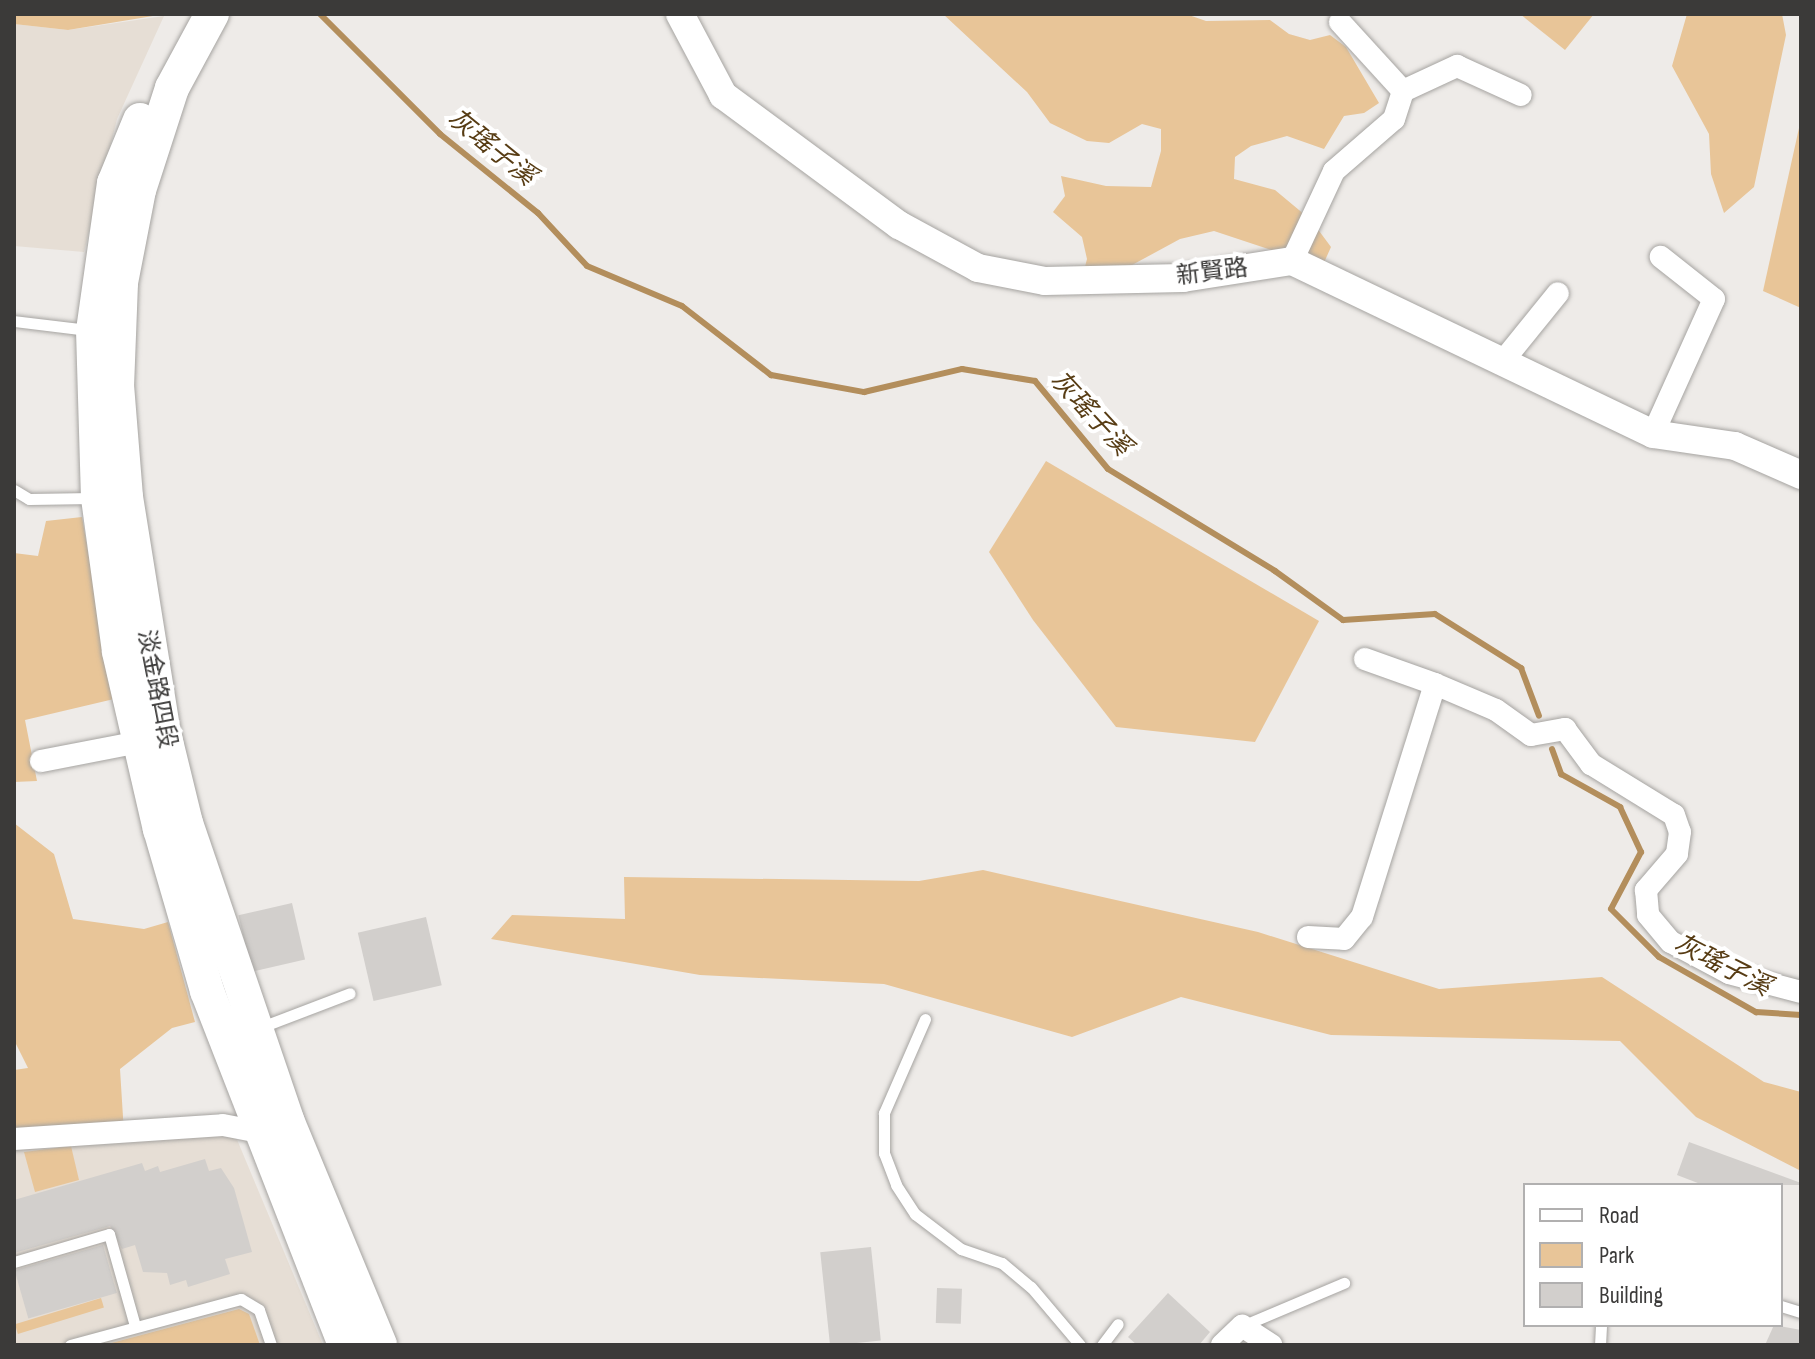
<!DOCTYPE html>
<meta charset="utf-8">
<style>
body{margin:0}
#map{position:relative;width:1815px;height:1359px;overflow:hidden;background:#eeebe8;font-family:"Sofia Sans Condensed","Noto Sans TC",sans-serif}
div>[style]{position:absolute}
.built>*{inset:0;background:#e6ded5}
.green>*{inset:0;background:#e8c598;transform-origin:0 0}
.stream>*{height:6px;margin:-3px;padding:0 3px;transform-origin:3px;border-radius:3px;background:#b38e5c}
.building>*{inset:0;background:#d2cfcc;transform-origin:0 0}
.roads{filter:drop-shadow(0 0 2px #a6a4a1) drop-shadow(0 0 2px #a6a4a1)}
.service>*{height:11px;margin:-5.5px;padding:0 5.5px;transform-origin:5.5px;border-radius:5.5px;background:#fff}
.minor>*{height:22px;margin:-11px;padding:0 11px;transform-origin:11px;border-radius:11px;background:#fff}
.tertiary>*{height:28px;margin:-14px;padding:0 14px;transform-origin:14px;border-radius:14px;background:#fff}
.primary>*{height:34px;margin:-17px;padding:0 17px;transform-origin:17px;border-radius:17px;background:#fff}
span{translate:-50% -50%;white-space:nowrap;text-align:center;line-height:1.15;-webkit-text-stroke:8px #fff;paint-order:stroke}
.street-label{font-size:24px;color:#3b3a39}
.water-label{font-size:26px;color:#573c14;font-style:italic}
.frame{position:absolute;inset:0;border:16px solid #3b3a39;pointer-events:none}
.legend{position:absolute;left:1523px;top:1183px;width:260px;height:144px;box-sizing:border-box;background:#fff;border:2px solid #b1b0b0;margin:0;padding:10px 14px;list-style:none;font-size:24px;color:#3b3a39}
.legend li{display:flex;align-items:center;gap:16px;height:40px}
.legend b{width:40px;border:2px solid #b1b0b0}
</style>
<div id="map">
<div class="built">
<i style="clip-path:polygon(164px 16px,117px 119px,84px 252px,14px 246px,14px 24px,68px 30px)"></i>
<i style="clip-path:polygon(233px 1130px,323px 1345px,14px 1345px,14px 1140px)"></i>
</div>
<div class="green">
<i style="clip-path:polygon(14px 14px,165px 14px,68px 30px,14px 24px)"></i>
<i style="clip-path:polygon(943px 14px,1186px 14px,1206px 21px,1270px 20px,1289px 34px,1310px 40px,1330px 35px,1346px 47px,1379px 103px,1364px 113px,1344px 116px,1324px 149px,1287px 136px,1251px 146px,1235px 157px,1234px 179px,1275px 190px,1311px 220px,1331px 247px,1322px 267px,1214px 231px,1180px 239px,1121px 271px,1082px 278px,1087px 259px,1082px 237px,1053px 212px,1065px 196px,1061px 176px,1106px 186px,1151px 187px,1161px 151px,1161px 129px,1142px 124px,1109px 143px,1087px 141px,1050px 123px,1027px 92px)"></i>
<i style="clip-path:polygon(1520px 14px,1594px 14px,1565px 50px)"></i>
<i style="clip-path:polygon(1687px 14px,1782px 14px,1786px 35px,1754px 187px,1724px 213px,1711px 174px,1709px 134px,1672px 66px)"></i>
<i style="clip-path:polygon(1801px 119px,1801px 308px,1763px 291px)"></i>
<i style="clip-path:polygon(1046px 461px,1319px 621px,1255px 742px,1116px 727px,1033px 620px,989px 552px)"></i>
<i style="clip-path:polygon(82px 517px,114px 699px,25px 720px,37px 781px,14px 782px,14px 553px,38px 556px,46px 521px)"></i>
<i style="clip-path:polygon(14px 823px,54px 854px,73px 919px,144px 929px,168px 922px,195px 1022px,172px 1028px,120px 1069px,124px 1133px,14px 1140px,14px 1070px,28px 1068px,14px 1040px)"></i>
<i style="clip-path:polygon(983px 870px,1258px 932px,1439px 989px,1602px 977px,1764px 1082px,1801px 1092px,1801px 1171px,1696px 1117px,1620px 1041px,1331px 1035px,1181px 997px,1072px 1037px,884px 984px,700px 975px,491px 939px,512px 915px,625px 919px,624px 877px,919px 881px)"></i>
<i style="clip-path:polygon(71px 1146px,79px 1180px,35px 1192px,24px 1152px)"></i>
<i style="left:101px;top:1298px;width:10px;height:90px;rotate:73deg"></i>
<i style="clip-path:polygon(239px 1309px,249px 1314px,260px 1345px,104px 1345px)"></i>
</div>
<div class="stream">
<i style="left:320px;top:14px;width:170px;rotate:45deg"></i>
<i style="left:440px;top:134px;width:126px;rotate:38.9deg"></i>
<i style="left:538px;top:213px;width:72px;rotate:47.2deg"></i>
<i style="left:587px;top:266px;width:103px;rotate:22.8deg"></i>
<i style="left:682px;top:306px;width:113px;rotate:37.8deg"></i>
<i style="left:771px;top:375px;width:95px;rotate:10.4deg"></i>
<i style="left:864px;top:392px;width:101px;rotate:-13.2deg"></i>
<i style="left:962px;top:369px;width:74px;rotate:9.3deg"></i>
<i style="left:1035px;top:381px;width:114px;rotate:50.3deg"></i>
<i style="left:1108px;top:469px;width:196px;rotate:31.4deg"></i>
<i style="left:1275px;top:571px;width:84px;rotate:35.8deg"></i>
<i style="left:1343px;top:620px;width:92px;rotate:-3.7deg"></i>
<i style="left:1435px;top:614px;width:102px;rotate:32.1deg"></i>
<i style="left:1521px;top:668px;width:51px;rotate:69.4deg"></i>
<i style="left:1552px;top:749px;width:27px;rotate:70deg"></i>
<i style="left:1561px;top:774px;width:68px;rotate:29.2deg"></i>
<i style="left:1620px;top:807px;width:50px;rotate:65deg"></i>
<i style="left:1641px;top:852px;width:64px;rotate:117.8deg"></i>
<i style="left:1611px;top:909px;width:68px;rotate:45deg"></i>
<i style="left:1659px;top:957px;width:112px;rotate:29.6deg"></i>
<i style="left:1756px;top:1012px;width:45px;rotate:3.8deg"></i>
</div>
<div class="building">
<i style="left:292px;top:903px;width:58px;height:55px;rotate:77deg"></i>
<i style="left:426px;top:917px;width:70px;height:70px;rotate:77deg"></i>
<i style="clip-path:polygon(1689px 1142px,1801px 1183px,1800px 1185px,1703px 1185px,1677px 1175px)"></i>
<i style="clip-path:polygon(205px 1159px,209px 1171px,221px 1168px,234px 1188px,252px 1252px,225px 1259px,230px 1274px,188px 1287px,186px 1280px,170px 1285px,167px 1273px,143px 1272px,135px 1245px,122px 1249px,110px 1226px,14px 1253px,14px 1200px,142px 1163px,145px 1171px,158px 1166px,160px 1172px)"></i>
<i style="left:103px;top:1245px;width:50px;height:92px;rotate:74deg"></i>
<i style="left:871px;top:1247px;width:94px;height:51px;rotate:84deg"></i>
<i style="left:937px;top:1288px;width:25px;height:35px;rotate:2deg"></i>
<i style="clip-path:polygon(1168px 1293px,1210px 1332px,1199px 1345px,1137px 1345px,1128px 1337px)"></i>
<i style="clip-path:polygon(1774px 1325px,1801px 1330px,1801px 1345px,1765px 1345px)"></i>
</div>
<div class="roads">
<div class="service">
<i style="left:14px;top:321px;width:75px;rotate:6.9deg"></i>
<i style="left:14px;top:490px;width:17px;rotate:31deg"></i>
<i style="left:29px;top:499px;width:64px;rotate:-0.9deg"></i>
<i style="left:925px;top:1019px;width:103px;rotate:113.6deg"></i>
<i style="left:884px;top:1113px;width:40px;rotate:90deg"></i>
<i style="left:884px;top:1153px;width:34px;rotate:69deg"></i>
<i style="left:896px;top:1185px;width:35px;rotate:57deg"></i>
<i style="left:915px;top:1214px;width:58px;rotate:37.3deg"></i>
<i style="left:961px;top:1249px;width:43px;rotate:18.9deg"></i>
<i style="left:1002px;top:1263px;width:38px;rotate:40deg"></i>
<i style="left:1031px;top:1287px;width:76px;rotate:49.8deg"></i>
<i style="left:259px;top:1028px;width:97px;rotate:-21deg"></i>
<i style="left:14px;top:1262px;width:99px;rotate:-16.4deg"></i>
<i style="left:109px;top:1234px;width:96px;rotate:74.2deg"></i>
<i style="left:1781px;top:1306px;width:21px;rotate:17deg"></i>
<i style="left:1242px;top:1326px;width:111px;rotate:-22.9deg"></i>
<i style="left:70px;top:1345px;width:177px;rotate:-15.1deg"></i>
<i style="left:241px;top:1299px;width:21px;rotate:31deg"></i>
<i style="left:259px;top:1310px;width:37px;rotate:71deg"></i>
<i style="left:1102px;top:1345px;width:26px;rotate:-53deg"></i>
<i style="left:1600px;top:1345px;width:20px;rotate:-87deg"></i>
</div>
<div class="minor">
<i style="left:1340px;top:22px;width:93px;rotate:47.6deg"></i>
<i style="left:1292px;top:261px;width:99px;rotate:-65deg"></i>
<i style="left:1334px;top:171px;width:79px;rotate:-40.9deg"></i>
<i style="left:1394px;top:119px;width:29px;rotate:-72deg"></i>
<i style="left:1403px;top:91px;width:60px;rotate:-24.8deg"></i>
<i style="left:1457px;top:66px;width:70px;rotate:24.4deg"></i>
<i style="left:1503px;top:361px;width:87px;rotate:-51deg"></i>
<i style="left:1653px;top:434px;width:148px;rotate:-65.7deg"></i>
<i style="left:1714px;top:299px;width:68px;rotate:-141.6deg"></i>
<i style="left:1365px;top:659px;width:74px;rotate:19.7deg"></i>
<i style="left:41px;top:761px;width:101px;rotate:-10.9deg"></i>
<i style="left:1308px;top:937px;width:36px;rotate:3deg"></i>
<i style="left:1344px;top:939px;width:28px;rotate:-51deg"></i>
<i style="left:1362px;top:917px;width:244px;rotate:-72.6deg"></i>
<i style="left:1435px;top:684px;width:66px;rotate:23.1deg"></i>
<i style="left:1496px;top:710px;width:43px;rotate:35.5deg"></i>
<i style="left:1531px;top:735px;width:35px;rotate:-10deg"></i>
<i style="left:1565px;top:729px;width:44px;rotate:53.4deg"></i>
<i style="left:1591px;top:764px;width:97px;rotate:31.6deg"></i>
<i style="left:1674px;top:815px;width:18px;rotate:71deg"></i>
<i style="left:1680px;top:832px;width:22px;rotate:98deg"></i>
<i style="left:1677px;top:854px;width:48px;rotate:130.7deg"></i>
<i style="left:1646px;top:890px;width:25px;rotate:85deg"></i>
<i style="left:1648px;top:915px;width:35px;rotate:50deg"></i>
<i style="left:1671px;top:942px;width:66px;rotate:28.1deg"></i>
<i style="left:1729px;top:973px;width:74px;rotate:14.8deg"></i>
<i style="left:14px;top:1139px;width:209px;rotate:-3.8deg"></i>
<i style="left:223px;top:1125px;width:37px;rotate:11deg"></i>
<i style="left:259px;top:1132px;width:13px;rotate:-23deg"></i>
<i style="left:1222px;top:1345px;width:28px;rotate:-44deg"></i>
<i style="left:1242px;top:1326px;width:35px;rotate:33deg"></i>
</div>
<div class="tertiary">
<i style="left:680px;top:14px;width:92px;rotate:62deg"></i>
<i style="left:723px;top:95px;width:219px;rotate:36.5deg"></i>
<i style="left:899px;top:225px;width:90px;rotate:28.6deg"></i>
<i style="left:978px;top:268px;width:68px;rotate:11deg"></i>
<i style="left:1045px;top:281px;width:138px;rotate:-1.2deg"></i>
<i style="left:1183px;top:278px;width:110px;rotate:-8.9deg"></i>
<i style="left:1292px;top:261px;width:400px;rotate:25.6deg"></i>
<i style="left:1653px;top:434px;width:83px;rotate:8.3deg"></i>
<i style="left:1735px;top:446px;width:72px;rotate:23.7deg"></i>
</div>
<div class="primary">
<i style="left:212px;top:14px;width:84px;rotate:118.4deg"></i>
<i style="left:172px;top:88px;width:107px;rotate:107.9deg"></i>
<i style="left:139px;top:190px;width:95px;rotate:101deg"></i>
<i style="left:121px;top:283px;width:102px;rotate:92.2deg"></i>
<i style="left:117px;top:385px;width:112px;rotate:85.4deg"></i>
<i style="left:126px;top:497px;width:239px;rotate:80.9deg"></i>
<i style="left:164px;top:733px;width:93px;rotate:76.3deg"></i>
<i style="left:186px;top:823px;width:314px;rotate:71.2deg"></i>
<i style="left:287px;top:1120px;width:243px;rotate:67.5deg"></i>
<i style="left:140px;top:120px;width:68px;rotate:112.4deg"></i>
<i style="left:114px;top:183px;width:148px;rotate:98.1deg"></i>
<i style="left:93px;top:330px;width:168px;rotate:88.3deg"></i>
<i style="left:98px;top:498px;width:155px;rotate:82.2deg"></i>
<i style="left:119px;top:652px;width:182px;rotate:77deg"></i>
<i style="left:160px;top:829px;width:169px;rotate:73.8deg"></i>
<i style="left:207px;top:991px;width:380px;rotate:68.7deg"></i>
</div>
</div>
<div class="street-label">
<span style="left:1212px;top:272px;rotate:-7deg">新賢路</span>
<span style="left:157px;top:689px;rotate:79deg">淡金路四段</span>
</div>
<div class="water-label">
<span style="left:491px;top:148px;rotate:39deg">灰瑤子溪</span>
<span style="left:1090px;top:414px;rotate:47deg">灰瑤子溪</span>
<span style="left:1722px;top:966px;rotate:27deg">灰瑤子溪</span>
</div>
<div class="frame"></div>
<ul class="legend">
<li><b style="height:10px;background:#fff"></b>Road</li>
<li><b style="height:22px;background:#e8c598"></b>Park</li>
<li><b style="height:22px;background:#d2cfcc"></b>Building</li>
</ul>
</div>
